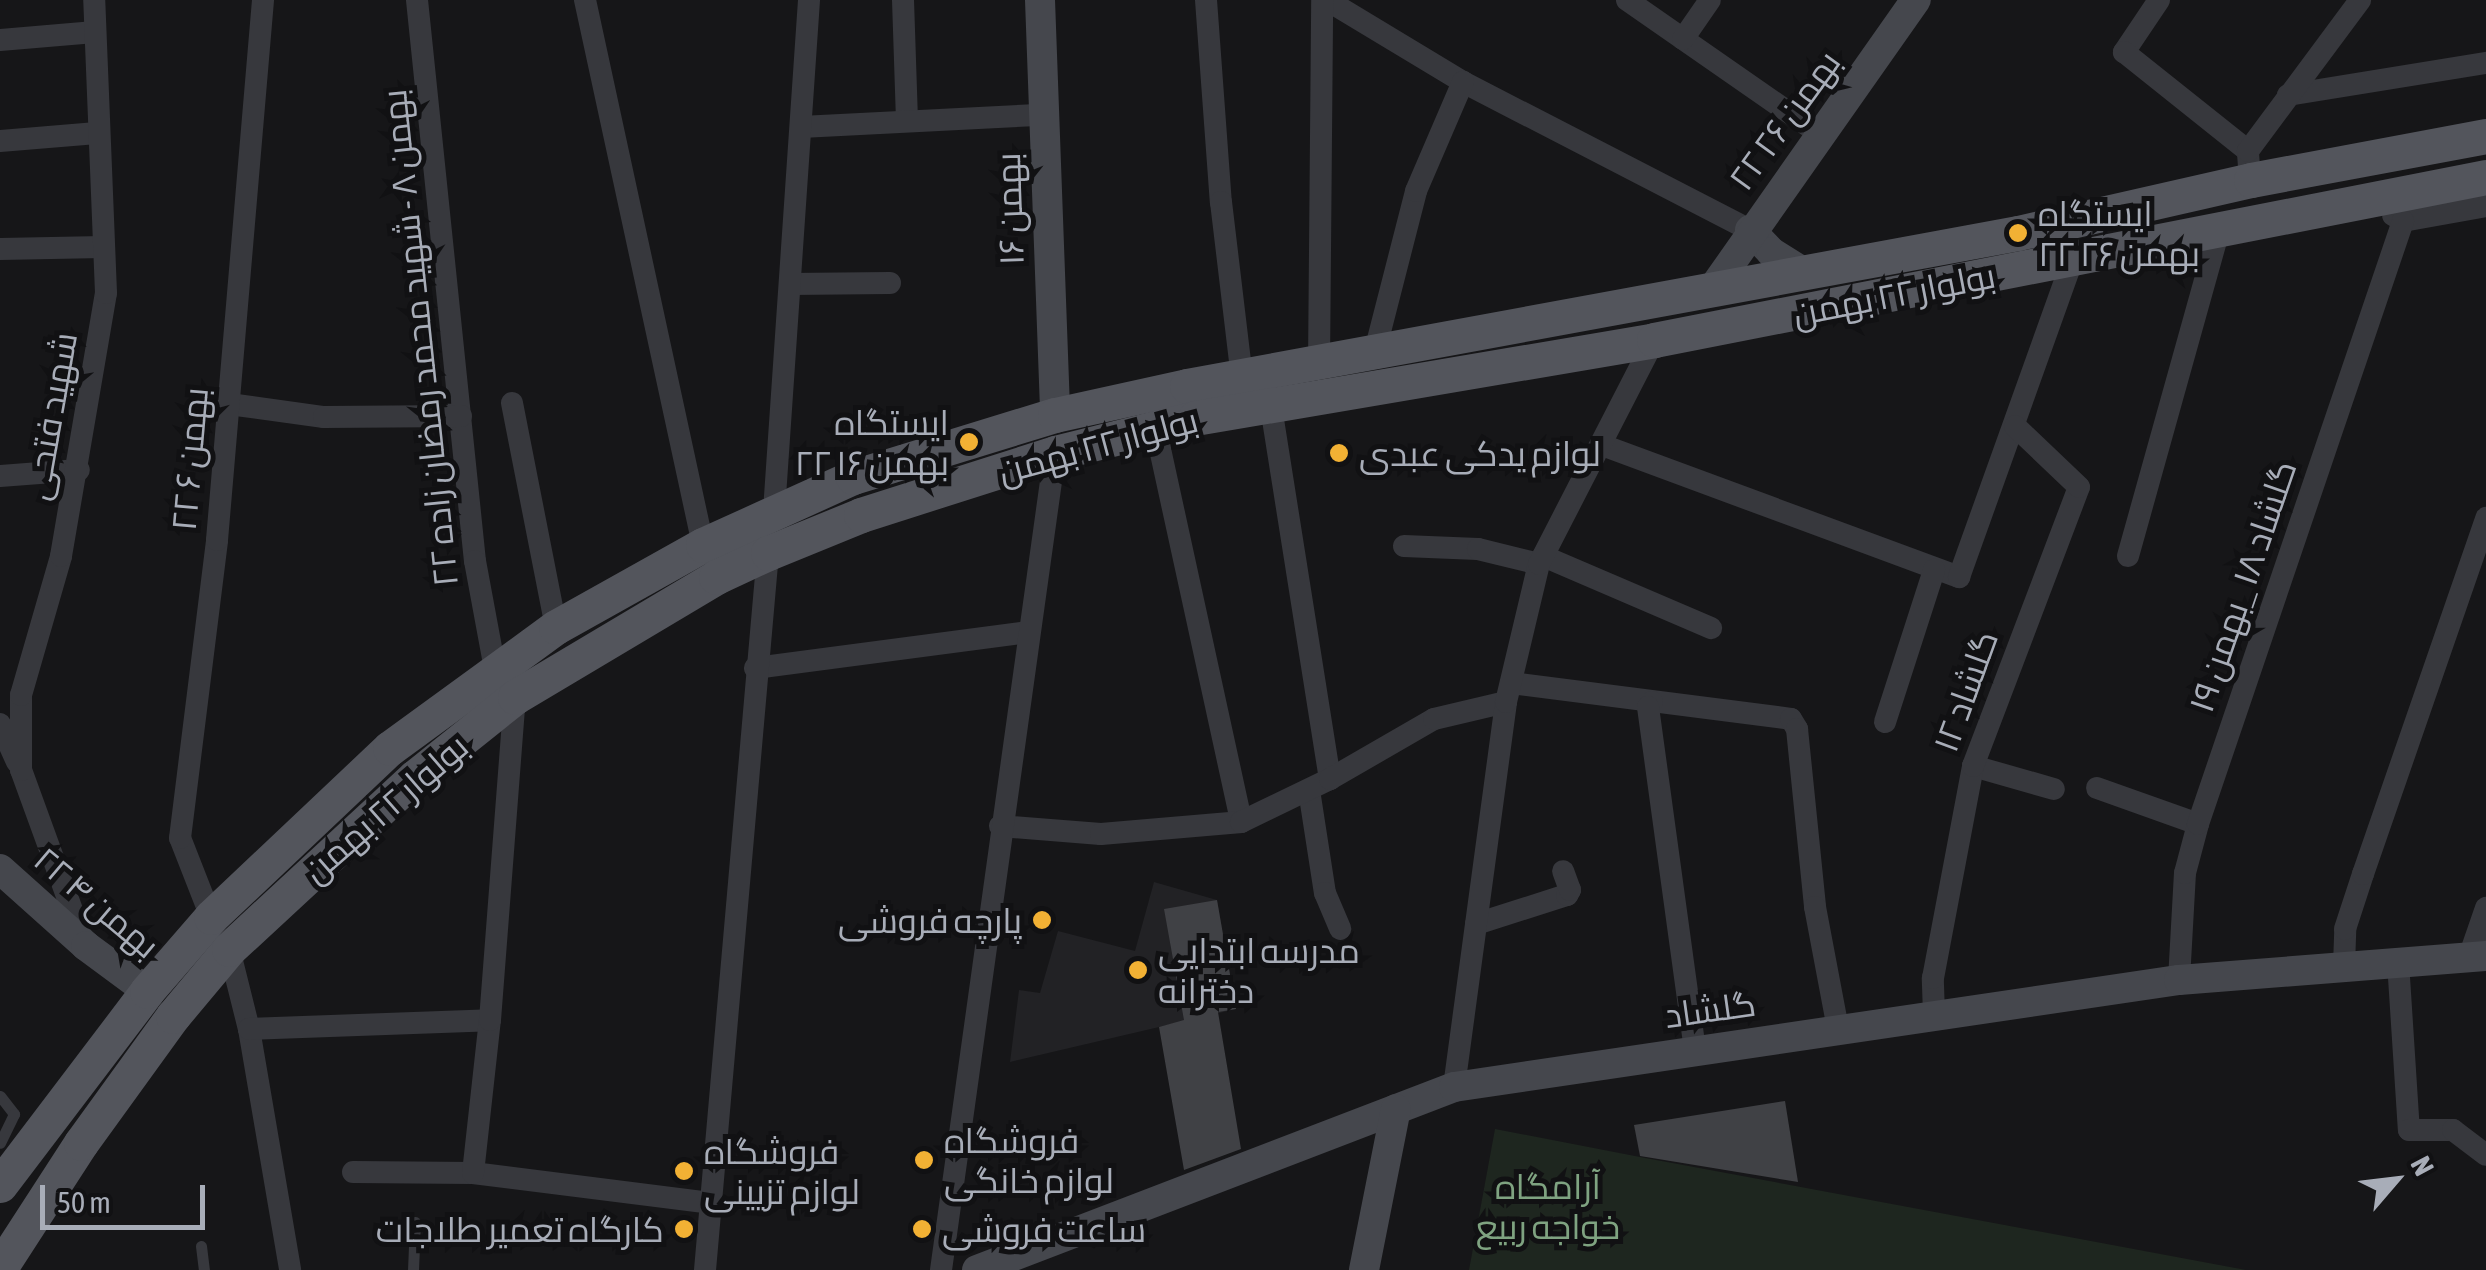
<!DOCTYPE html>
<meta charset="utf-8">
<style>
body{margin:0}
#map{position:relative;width:2486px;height:1270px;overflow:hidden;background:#161618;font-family:"Asap Condensed",Cairo,sans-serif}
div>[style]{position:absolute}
.built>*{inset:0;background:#222225}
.green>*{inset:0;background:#1e261f}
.building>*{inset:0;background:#404145}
.lane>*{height:11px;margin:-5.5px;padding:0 5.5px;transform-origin:5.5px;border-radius:5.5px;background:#37383d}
.street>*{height:22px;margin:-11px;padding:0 11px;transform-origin:11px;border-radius:11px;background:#37383d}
.secondary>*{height:30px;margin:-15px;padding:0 15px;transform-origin:15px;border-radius:15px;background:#45474d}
.primary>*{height:35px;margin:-17.5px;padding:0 17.5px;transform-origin:17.5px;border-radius:17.5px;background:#53555c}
.dots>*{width:28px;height:28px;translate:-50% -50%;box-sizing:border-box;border:5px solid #111113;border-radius:50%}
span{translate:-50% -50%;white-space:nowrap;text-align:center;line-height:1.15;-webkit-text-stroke:10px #111113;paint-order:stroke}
.street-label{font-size:35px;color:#a8adb8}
.poi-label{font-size:35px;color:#a8adb8}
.left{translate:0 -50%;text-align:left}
.right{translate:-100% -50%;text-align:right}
.park-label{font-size:35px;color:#7fa381}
.north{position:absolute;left:2346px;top:1130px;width:100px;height:100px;-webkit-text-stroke:8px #111113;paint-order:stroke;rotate:62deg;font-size:28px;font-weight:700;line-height:40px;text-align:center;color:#a8adb8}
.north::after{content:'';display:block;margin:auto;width:35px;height:45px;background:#a8adb8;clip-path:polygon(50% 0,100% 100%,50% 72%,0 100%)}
.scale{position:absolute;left:40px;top:1185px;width:165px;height:45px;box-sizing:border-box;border:5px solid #a8adb8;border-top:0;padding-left:12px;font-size:30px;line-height:35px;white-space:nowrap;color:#a8adb8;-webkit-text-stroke:8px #111113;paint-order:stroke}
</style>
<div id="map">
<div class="built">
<i style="clip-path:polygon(1154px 882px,1217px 900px,1236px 1009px,1010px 1062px,1019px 990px,1040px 993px,1058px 931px,1135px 951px)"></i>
</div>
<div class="green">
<i style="clip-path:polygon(1495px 1129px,1640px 1157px,2246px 1270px,1469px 1270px)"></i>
</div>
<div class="building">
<i style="clip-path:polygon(1217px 900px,1236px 1009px,1218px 1012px,1241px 1149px,1184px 1170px,1159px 1027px,1184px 1020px,1164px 909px)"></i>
<i style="clip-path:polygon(1785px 1101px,1798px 1182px,1640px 1156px,1634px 1125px)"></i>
</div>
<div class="lane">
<i style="left:0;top:1096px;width:23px;rotate:52deg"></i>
<i style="left:14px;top:1114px;width:32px;rotate:116deg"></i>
<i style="left:201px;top:1246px;width:24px;rotate:83deg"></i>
<i style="left:413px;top:1270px;width:48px;rotate:-87.6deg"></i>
</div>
<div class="street">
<i style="left:417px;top:0;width:564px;rotate:84.1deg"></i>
<i style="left:475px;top:561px;width:110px;rotate:79.5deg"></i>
<i style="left:585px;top:0;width:558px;rotate:77.78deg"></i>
<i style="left:903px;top:0;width:121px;rotate:88.1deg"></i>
<i style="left:1206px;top:0;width:203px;rotate:85.8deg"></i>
<i style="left:1221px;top:202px;width:177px;rotate:83.2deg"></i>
<i style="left:1327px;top:0;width:159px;rotate:31.1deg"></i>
<i style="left:1463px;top:82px;width:323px;rotate:27.3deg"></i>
<i style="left:1627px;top:0;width:235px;rotate:34.8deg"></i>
<i style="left:2159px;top:0;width:63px;rotate:123.9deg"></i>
<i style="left:2124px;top:52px;width:159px;rotate:38.6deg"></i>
<i style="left:1683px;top:39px;width:47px;rotate:-55.3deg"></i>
<i style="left:0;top:40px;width:95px;rotate:-4.8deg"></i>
<i style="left:2288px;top:95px;width:201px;rotate:-9.2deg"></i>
<i style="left:801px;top:127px;width:241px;rotate:-2.9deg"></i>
<i style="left:0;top:141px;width:97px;rotate:-4.7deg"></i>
<i style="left:2249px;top:167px;width:16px;rotate:-94deg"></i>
<i style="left:2248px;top:151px;width:188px;rotate:-53.4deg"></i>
<i style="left:2393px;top:215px;width:12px;rotate:31deg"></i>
<i style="left:2403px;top:221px;width:84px;rotate:-10.2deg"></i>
<i style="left:0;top:249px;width:103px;rotate:-1.1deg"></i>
<i style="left:790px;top:284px;width:100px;rotate:-0.6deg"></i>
<i style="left:1375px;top:351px;width:165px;rotate:-75.6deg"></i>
<i style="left:1416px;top:191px;width:119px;rotate:-66.7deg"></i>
<i style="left:1319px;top:365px;width:365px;rotate:-89.5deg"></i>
<i style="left:512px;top:403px;width:228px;rotate:78.9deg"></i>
<i style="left:229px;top:404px;width:96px;rotate:7.8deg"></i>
<i style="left:324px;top:417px;width:137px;rotate:-0.4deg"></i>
<i style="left:1271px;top:407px;width:377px;rotate:81deg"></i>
<i style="left:1155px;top:426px;width:405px;rotate:77.7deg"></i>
<i style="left:1602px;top:445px;width:381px;rotate:20.3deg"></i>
<i style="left:1959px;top:577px;width:336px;rotate:-70.3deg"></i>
<i style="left:0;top:476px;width:79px;rotate:-4.3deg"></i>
<i style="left:774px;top:511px;width:512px;rotate:-86.08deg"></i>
<i style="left:1404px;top:546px;width:74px;rotate:2.3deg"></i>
<i style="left:1478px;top:549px;width:63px;rotate:13.8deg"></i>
<i style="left:1543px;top:556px;width:183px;rotate:23.2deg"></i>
<i style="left:2128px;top:556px;width:339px;rotate:-74.4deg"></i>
<i style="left:755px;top:668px;width:275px;rotate:-7.5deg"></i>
<i style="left:1511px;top:683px;width:282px;rotate:7.3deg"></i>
<i style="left:1791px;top:719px;width:12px;rotate:59deg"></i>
<i style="left:1797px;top:729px;width:179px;rotate:84.2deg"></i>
<i style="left:1815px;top:907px;width:124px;rotate:79.3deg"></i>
<i style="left:1652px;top:702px;width:6px;rotate:129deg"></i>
<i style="left:1648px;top:707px;width:345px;rotate:82.2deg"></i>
<i style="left:1885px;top:722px;width:160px;rotate:-72.1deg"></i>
<i style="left:0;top:724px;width:42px;rotate:65.9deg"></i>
<i style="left:1973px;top:766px;width:84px;rotate:15.9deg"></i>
<i style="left:2097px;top:788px;width:107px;rotate:19.6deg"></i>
<i style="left:1309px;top:790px;width:104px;rotate:81.2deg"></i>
<i style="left:1325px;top:893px;width:39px;rotate:67deg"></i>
<i style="left:1000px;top:826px;width:101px;rotate:4.5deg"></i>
<i style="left:1101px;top:834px;width:141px;rotate:-4.9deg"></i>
<i style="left:1241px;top:822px;width:99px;rotate:-25.8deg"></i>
<i style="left:1330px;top:779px;width:120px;rotate:-30deg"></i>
<i style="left:1434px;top:719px;width:74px;rotate:-13.3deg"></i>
<i style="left:211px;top:917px;width:85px;rotate:-111.4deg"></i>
<i style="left:180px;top:838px;width:300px;rotate:-82.9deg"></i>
<i style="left:217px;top:540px;width:542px;rotate:-85.13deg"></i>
<i style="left:1476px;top:924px;width:96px;rotate:-17.7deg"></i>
<i style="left:1567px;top:895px;width:6px;rotate:-59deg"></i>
<i style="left:1570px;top:890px;width:20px;rotate:-110deg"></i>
<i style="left:84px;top:943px;width:184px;rotate:-110deg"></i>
<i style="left:21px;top:770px;width:75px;rotate:-90deg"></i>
<i style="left:21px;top:695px;width:145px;rotate:-73.9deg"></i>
<i style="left:61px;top:556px;width:267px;rotate:-80.3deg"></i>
<i style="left:106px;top:293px;width:293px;rotate:-92.3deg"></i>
<i style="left:229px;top:949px;width:82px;rotate:76deg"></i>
<i style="left:249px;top:1029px;width:244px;rotate:80.3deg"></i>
<i style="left:2469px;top:957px;width:52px;rotate:-70.9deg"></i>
<i style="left:2398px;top:962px;width:168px;rotate:86.3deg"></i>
<i style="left:2409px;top:1130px;width:44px"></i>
<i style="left:2453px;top:1130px;width:41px;rotate:37.1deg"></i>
<i style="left:2344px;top:966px;width:37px;rotate:-88deg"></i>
<i style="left:2345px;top:929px;width:58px;rotate:-71.9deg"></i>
<i style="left:2363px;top:874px;width:377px;rotate:-70.9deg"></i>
<i style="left:2179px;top:980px;width:107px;rotate:-86.8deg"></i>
<i style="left:2185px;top:873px;width:51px;rotate:-75.1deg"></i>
<i style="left:2198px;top:824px;width:637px;rotate:-71.22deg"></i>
<i style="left:1934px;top:1014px;width:36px;rotate:-92deg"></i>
<i style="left:1933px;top:978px;width:216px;rotate:-79.3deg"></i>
<i style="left:1973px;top:766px;width:298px;rotate:-69.2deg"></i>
<i style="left:2079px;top:487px;width:88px;rotate:-136.4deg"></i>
<i style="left:249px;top:1029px;width:241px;rotate:-2.1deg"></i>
<i style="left:1454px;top:1087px;width:388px;rotate:-82.3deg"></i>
<i style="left:1506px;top:702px;width:142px;rotate:-76.6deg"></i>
<i style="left:1539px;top:564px;width:252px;rotate:-62.8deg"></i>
<i style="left:353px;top:1172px;width:120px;rotate:0.5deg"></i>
<i style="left:473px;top:1173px;width:239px;rotate:7.2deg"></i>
<i style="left:473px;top:1173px;width:154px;rotate:-83.7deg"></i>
<i style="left:490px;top:1020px;width:324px;rotate:-85.6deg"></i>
<i style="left:705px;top:1270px;width:720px;rotate:-84.98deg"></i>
<i style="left:941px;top:1270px;width:825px;rotate:-82.06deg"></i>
</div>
<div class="secondary">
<i style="left:1040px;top:0;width:415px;rotate:87.9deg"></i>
<i style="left:1750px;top:230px;width:30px;rotate:46deg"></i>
<i style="left:1771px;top:252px;width:36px;rotate:32deg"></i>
<i style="left:1714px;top:287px;width:351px;rotate:-54.9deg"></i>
<i style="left:0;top:869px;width:115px;rotate:41.8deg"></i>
<i style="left:86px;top:946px;width:76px;rotate:36.4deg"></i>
<i style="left:977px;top:1270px;width:511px;rotate:-20.99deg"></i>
<i style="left:1454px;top:1087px;width:733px;rotate:-8.4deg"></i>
<i style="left:2179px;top:980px;width:308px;rotate:-4.5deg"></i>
<i style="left:1364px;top:1270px;width:164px;rotate:-78.8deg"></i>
</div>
<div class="primary">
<i style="left:0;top:1185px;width:243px;rotate:-52.8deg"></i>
<i style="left:147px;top:991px;width:98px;rotate:-49.1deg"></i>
<i style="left:211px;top:917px;width:246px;rotate:-43.4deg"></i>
<i style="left:390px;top:748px;width:205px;rotate:-36.1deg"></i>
<i style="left:556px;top:627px;width:168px;rotate:-29.2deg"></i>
<i style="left:703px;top:545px;width:165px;rotate:-24.4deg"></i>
<i style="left:853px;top:477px;width:211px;rotate:-17.1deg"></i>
<i style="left:1055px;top:415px;width:135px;rotate:-12.4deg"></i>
<i style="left:1187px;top:386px;width:845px;rotate:-10.43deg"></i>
<i style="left:2018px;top:233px;width:239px;rotate:-12.8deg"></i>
<i style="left:2251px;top:180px;width:239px;rotate:-10.6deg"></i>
<i style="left:0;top:1268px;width:149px;rotate:-57.1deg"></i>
<i style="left:81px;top:1143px;width:157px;rotate:-54.1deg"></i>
<i style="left:173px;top:1016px;width:87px;rotate:-50.1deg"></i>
<i style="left:229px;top:949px;width:253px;rotate:-42.8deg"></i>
<i style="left:415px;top:777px;width:128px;rotate:-38.7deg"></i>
<i style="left:515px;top:697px;width:234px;rotate:-30.8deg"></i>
<i style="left:716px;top:577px;width:57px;rotate:-24.8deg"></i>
<i style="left:768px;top:553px;width:100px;rotate:-22.2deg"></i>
<i style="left:861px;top:515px;width:204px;rotate:-17.7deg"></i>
<i style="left:1055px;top:453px;width:144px;rotate:-14deg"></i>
<i style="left:1195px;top:418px;width:466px;rotate:-9.6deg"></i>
<i style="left:1654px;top:340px;width:848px;rotate:-11.08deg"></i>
</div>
<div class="dots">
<i style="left:2018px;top:233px;background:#f2b134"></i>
<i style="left:969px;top:442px;background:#f2b134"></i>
<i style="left:1339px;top:453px;background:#f2b134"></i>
<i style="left:1042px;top:920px;background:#f2b134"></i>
<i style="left:1138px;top:970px;background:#f2b134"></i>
<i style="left:924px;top:1160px;background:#f2b134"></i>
<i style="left:684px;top:1171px;background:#f2b134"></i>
<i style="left:684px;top:1229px;background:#f2b134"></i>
<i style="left:922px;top:1229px;background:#f2b134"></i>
</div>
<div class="street-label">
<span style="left:1784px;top:120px;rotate:-54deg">۲۲ بهمن ۲۶</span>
<span style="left:1009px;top:209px;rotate:-92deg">بهمن ۱۶</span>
<span style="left:1894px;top:294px;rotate:-11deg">بولوار ۲۲ بهمن</span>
<span style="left:419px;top:338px;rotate:-96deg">۲۲ بهمن ۸ - شهید محمد رمضان زاده</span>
<span style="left:50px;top:416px;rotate:-80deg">شهید فتحی</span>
<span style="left:1098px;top:445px;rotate:-15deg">بولوار ۲۲ بهمن</span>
<span style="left:189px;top:459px;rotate:-85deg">۲۲ بهمن ۶</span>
<span style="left:2242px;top:586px;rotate:-71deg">گلشاد ۱۸ _بهمن ۱۹</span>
<span style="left:1965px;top:691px;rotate:-70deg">گلشاد ۱۲</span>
<span style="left:385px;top:808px;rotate:-41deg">بولوار ۲۲ بهمن</span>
<span style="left:97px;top:902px;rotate:40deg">۲۲ بهمن ۴</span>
<span style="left:1710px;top:1009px;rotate:-8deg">گلشاد</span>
</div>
<div class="poi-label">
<span class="left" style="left:2038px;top:233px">ایستگاه<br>۲۲ بهمن ۲۶</span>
<span class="right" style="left:949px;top:442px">ایستگاه<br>۲۲ بهمن ۱۶</span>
<span class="left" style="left:1359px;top:453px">لوازم یدکی عبدی</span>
<span class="right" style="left:1022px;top:920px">پارچه فروشی</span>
<span class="left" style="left:1158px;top:970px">مدرسه ابتدایی<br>دخترانه</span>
<span class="left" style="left:944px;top:1160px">فروشگاه<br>لوازم خانگی</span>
<span class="left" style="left:704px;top:1171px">فروشگاه<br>لوازم تزیینی</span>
<span class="right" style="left:664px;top:1229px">کارگاه تعمیر طلاجات</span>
<span class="left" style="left:942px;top:1229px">ساعت فروشی</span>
</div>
<div class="park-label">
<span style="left:1548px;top:1206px">آرامگاه<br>خواجه ربیع</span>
</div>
<div class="north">N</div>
<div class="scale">50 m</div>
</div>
